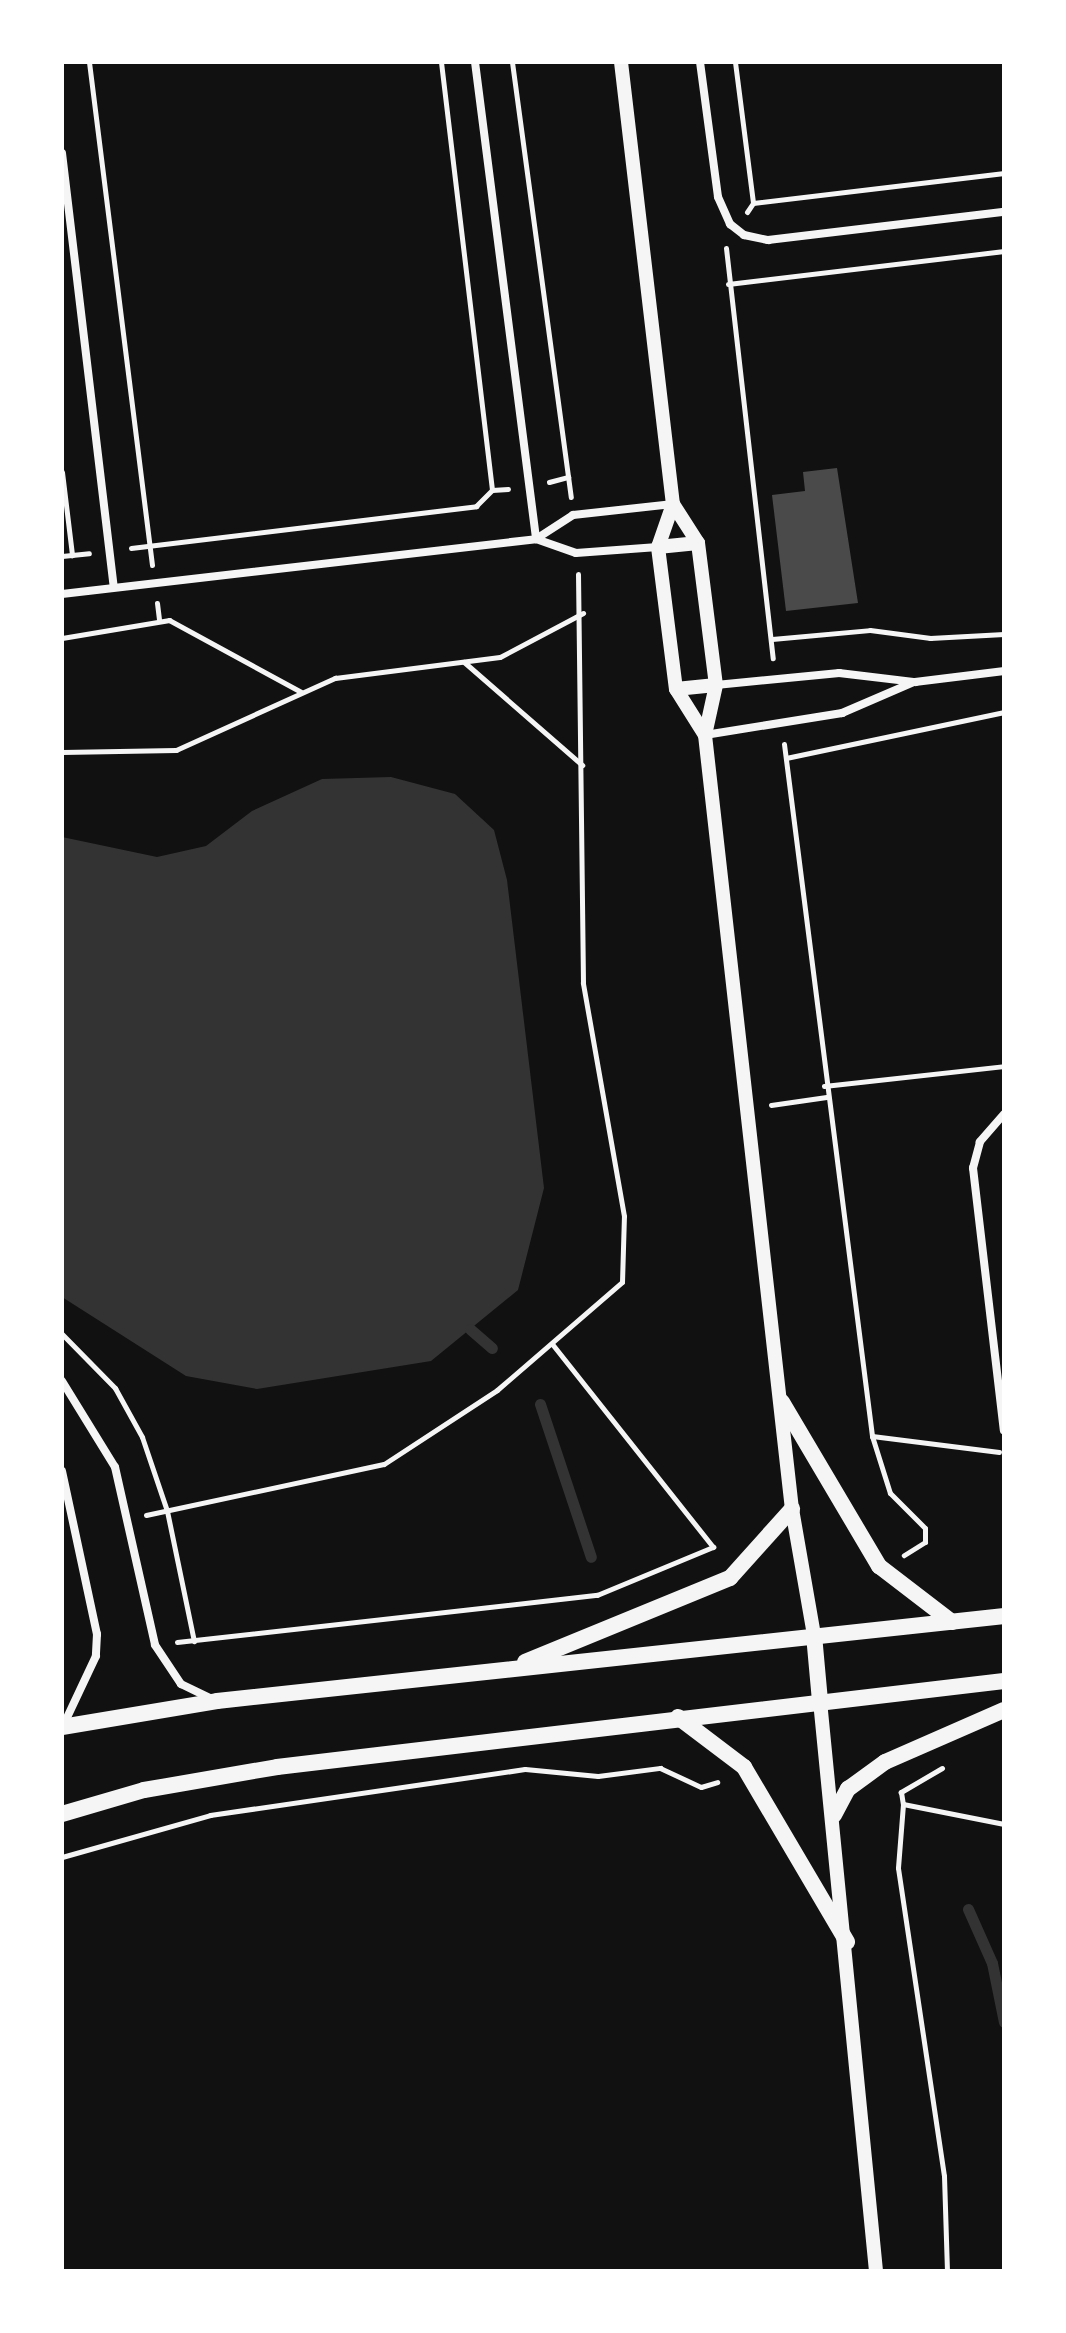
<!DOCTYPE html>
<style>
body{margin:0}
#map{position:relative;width:1066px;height:2333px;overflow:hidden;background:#111;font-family:"Public Sans",sans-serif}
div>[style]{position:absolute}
.water>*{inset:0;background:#333}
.stream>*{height:11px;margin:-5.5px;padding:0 5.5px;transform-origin:5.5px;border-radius:5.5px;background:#333}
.building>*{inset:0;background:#4a4a4a}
.path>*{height:5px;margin:-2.5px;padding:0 2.5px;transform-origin:2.5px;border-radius:2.5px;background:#f5f5f5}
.minor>*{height:8px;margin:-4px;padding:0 4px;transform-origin:4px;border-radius:4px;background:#f5f5f5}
.tertiary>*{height:14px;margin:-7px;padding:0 7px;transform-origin:7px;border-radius:7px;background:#f5f5f5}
.secondary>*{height:16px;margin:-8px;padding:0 8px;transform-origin:8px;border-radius:8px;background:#f5f5f5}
span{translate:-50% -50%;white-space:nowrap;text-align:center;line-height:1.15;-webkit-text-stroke:8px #fff;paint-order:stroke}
.frame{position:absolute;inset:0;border:64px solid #fff;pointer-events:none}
</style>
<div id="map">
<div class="water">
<i style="clip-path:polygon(391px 777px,455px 794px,494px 830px,507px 880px,544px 1188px,518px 1290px,431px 1361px,257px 1389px,186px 1376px,62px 1297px,62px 837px,157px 857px,206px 846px,252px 811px,322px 779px)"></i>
</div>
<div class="stream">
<i style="left:470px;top:1329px;width:29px;rotate:41deg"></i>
<i style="left:540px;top:1404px;width:161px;rotate:71.6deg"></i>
<i style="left:968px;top:1909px;width:59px;rotate:66deg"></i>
<i style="left:992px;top:1963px;width:60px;rotate:78.5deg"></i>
</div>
<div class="building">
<i style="clip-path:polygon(837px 468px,858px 603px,786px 611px,772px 495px,805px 491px,803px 472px)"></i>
</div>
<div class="path">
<i style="left:89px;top:62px;width:507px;rotate:82.86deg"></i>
<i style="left:441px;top:62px;width:431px;rotate:83.2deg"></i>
<i style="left:512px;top:62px;width:439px;rotate:82.3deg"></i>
<i style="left:735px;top:62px;width:142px;rotate:82.7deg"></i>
<i style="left:747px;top:212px;width:11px;rotate:-56deg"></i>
<i style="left:753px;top:203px;width:253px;rotate:-6.8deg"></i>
<i style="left:726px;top:248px;width:413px;rotate:83.5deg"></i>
<i style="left:728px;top:284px;width:278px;rotate:-6.8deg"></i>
<i style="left:62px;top:472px;width:84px;rotate:83.1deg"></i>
<i style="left:549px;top:482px;width:20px;rotate:-15deg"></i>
<i style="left:131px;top:548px;width:348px;rotate:-6.9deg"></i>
<i style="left:476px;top:506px;width:23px;rotate:-45deg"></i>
<i style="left:492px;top:490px;width:16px;rotate:-4deg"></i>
<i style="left:62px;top:556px;width:27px;rotate:-6deg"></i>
<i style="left:157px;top:603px;width:17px;rotate:83deg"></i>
<i style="left:62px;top:638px;width:109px;rotate:-9.5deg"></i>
<i style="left:169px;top:620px;width:150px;rotate:28.6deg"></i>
<i style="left:772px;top:639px;width:98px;rotate:-5.2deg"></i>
<i style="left:870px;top:630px;width:61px;rotate:7.6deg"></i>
<i style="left:930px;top:638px;width:74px;rotate:-3.1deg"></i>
<i style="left:464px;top:662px;width:157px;rotate:41.1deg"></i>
<i style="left:784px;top:744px;width:698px;rotate:82.75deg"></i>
<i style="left:872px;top:1436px;width:60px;rotate:72.5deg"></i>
<i style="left:890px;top:1493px;width:49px;rotate:45deg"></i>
<i style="left:925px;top:1528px;width:14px;rotate:90deg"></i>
<i style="left:925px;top:1542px;width:25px;rotate:148deg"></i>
<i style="left:62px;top:752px;width:114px;rotate:-1deg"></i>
<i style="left:176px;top:750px;width:175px;rotate:-24.4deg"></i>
<i style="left:335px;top:678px;width:166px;rotate:-7.3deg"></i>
<i style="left:500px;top:657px;width:94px;rotate:-27.9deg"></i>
<i style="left:786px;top:758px;width:223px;rotate:-11.9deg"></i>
<i style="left:824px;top:1086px;width:181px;rotate:-6.3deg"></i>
<i style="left:771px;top:1105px;width:56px;rotate:-8.3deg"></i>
<i style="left:62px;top:1334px;width:76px;rotate:45.5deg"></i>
<i style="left:115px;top:1388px;width:56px;rotate:61.1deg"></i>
<i style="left:142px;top:1437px;width:78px;rotate:71.3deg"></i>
<i style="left:167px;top:1511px;width:133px;rotate:78.3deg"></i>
<i style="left:872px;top:1436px;width:128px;rotate:7.2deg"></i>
<i style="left:146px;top:1515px;width:243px;rotate:-12.1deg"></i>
<i style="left:384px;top:1464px;width:135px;rotate:-33.2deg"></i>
<i style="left:497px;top:1390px;width:165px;rotate:-40.8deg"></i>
<i style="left:622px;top:1282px;width:66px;rotate:-88.3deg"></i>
<i style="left:624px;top:1216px;width:237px;rotate:-100deg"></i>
<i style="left:583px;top:983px;width:409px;rotate:-90.7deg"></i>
<i style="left:177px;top:1642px;width:423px;rotate:-6.4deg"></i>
<i style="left:597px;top:1595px;width:126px;rotate:-22.5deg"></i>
<i style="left:713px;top:1547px;width:258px;rotate:-128.4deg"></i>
<i style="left:942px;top:1768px;width:48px;rotate:149.7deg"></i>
<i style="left:901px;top:1792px;width:12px;rotate:81deg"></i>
<i style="left:903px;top:1804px;width:103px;rotate:11.2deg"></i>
<i style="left:903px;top:1804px;width:64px;rotate:94.5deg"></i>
<i style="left:898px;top:1868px;width:311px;rotate:81.5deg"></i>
<i style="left:944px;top:2176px;width:95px;rotate:88.2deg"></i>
<i style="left:62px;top:1857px;width:154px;rotate:-15.8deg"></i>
<i style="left:210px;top:1815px;width:318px;rotate:-8.3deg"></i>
<i style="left:525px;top:1769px;width:73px;rotate:5.5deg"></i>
<i style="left:598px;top:1776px;width:63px;rotate:-7.4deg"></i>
<i style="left:660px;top:1768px;width:45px;rotate:24.9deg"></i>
<i style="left:701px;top:1787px;width:17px;rotate:-17deg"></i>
</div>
<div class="minor">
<i style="left:475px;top:62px;width:481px;rotate:82.7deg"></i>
<i style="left:700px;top:62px;width:136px;rotate:82.4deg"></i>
<i style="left:718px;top:197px;width:30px;rotate:66deg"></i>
<i style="left:730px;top:224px;width:18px;rotate:38deg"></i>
<i style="left:744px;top:235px;width:25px;rotate:12deg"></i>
<i style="left:768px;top:240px;width:238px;rotate:-6.8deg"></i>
<i style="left:62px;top:153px;width:437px;rotate:83.2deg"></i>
<i style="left:536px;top:539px;width:44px;rotate:-33deg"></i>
<i style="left:573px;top:515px;width:101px;rotate:-6.3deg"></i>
<i style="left:62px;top:594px;width:477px;rotate:-6.6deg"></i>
<i style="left:536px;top:539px;width:42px;rotate:19.3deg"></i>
<i style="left:576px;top:553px;width:82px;rotate:-4.2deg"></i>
<i style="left:716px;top:685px;width:124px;rotate:-5.6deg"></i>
<i style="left:839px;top:673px;width:77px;rotate:6.8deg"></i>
<i style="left:915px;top:682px;width:90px;rotate:-7deg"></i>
<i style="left:705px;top:735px;width:139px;rotate:-9.1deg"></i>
<i style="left:842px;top:713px;width:78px;rotate:-23.3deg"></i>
<i style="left:1004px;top:1114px;width:37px;rotate:131deg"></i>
<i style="left:980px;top:1142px;width:27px;rotate:105deg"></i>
<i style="left:973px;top:1168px;width:264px;rotate:83.3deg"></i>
<i style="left:62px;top:1381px;width:101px;rotate:58.4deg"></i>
<i style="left:115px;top:1467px;width:182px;rotate:77.3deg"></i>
<i style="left:155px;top:1645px;width:47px;rotate:56.3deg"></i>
<i style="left:181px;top:1684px;width:37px;rotate:26deg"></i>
<i style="left:62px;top:1471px;width:167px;rotate:77.9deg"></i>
<i style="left:97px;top:1634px;width:22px;rotate:93deg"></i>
<i style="left:96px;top:1656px;width:77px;rotate:115.2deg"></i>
</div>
<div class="tertiary">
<i style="left:621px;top:62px;width:445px;rotate:83.3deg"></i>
<i style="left:673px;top:504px;width:46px;rotate:57.3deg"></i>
<i style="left:698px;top:543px;width:143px;rotate:82.8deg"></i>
<i style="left:716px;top:685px;width:51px;rotate:102.4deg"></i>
<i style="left:705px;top:735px;width:779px;rotate:83.59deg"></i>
<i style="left:792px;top:1509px;width:128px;rotate:80.1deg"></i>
<i style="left:673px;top:504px;width:46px;rotate:109.2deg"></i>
<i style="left:658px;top:547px;width:143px;rotate:82.8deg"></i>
<i style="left:676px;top:689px;width:54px;rotate:57.8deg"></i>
<i style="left:658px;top:547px;width:40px;rotate:-5.7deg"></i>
<i style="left:676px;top:689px;width:40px;rotate:-5.7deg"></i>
<i style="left:820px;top:1701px;width:573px;rotate:84.39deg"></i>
</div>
<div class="secondary">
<i style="left:782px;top:1402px;width:191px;rotate:59.4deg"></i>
<i style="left:879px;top:1566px;width:92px;rotate:37.5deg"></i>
<i style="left:814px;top:1635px;width:66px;rotate:84.8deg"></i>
<i style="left:525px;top:1662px;width:222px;rotate:-22.3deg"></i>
<i style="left:730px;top:1578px;width:93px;rotate:-48.1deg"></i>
<i style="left:678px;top:1717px;width:83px;rotate:37.1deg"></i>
<i style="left:744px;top:1767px;width:203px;rotate:59.5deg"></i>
<i style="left:62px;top:1727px;width:157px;rotate:-9.5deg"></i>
<i style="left:217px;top:1701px;width:792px;rotate:-6.16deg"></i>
<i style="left:62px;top:1814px;width:85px;rotate:-16.3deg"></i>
<i style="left:144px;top:1790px;width:135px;rotate:-9.8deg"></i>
<i style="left:277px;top:1767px;width:732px;rotate:-6.75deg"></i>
<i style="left:834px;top:1815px;width:30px;rotate:-62deg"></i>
<i style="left:848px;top:1789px;width:46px;rotate:-36.1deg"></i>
<i style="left:885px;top:1762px;width:130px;rotate:-23.6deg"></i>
</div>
<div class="frame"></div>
</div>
